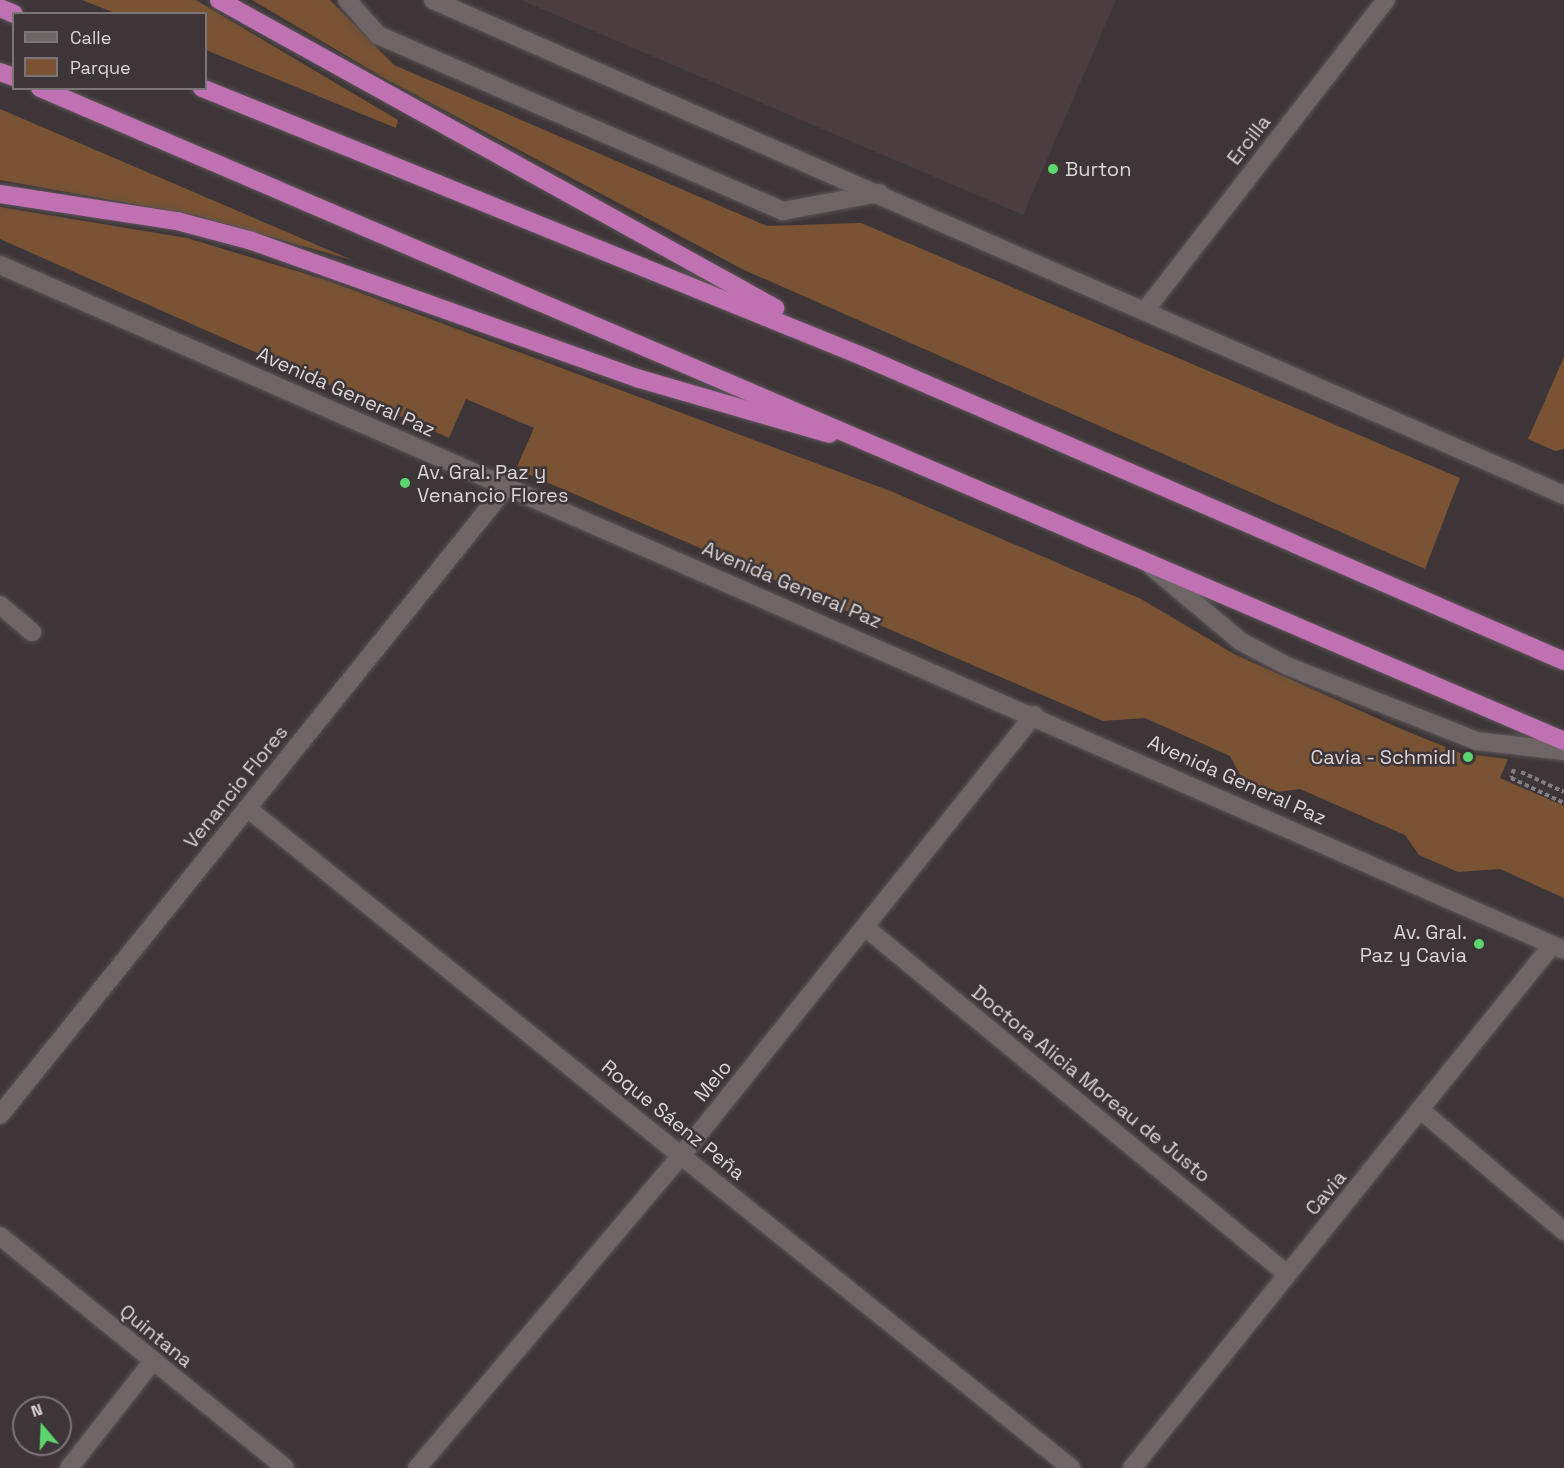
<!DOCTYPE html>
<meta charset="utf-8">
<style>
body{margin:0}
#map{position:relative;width:1564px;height:1468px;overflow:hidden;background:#3d3537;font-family:"Space Grotesk",sans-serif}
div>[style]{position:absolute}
.built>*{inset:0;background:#4c3d41}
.green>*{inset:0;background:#795333}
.path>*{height:4px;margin-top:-2px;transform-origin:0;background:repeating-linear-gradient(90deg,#857e80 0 4.5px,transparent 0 7.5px)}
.roads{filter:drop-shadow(0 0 2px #5b5456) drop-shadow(0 0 2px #5b5456)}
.minor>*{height:18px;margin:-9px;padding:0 9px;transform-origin:9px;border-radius:9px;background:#6e6567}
.highway>*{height:18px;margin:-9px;padding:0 9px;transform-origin:9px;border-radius:9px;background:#bf71b2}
.dots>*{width:16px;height:16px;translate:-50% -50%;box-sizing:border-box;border:3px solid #3d3537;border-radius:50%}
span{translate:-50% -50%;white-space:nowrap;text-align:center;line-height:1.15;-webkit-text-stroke:5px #3d3537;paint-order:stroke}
.street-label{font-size:20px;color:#dbd6d7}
.poi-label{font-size:20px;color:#dbd6d7}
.left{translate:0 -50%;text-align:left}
.right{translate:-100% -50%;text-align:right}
.legend{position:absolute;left:12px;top:12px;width:195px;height:78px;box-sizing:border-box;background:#3d3537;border:2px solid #7c7577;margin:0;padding:8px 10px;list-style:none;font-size:18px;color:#dbd6d7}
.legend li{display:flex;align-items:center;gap:12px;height:30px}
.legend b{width:30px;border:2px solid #7c7577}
.north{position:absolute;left:12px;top:1396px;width:60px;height:60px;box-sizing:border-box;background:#3d3537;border:2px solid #7c7577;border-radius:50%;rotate:341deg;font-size:16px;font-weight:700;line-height:24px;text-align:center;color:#dbd6d7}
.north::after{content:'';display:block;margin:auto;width:21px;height:27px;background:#5cd56d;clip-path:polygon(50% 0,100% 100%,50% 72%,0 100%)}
</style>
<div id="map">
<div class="built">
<i style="clip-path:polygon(521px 0,1116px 0,1023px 215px)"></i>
</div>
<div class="green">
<i style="clip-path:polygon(82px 0,196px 0,398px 120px,396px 128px,206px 50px,206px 14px,115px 13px)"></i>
<i style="clip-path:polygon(252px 0,330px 0,394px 65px,767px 226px,861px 223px,1460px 478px,1425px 569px,742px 269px,386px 79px)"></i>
<i style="clip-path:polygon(0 109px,352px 260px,194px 215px,0 180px)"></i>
<i style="clip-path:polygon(0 207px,187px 238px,326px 280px,893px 492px,1141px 599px,1234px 654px,1399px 728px,1460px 753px,1508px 759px,1500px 778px,1564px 806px,1564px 898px,1500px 869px,1458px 872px,1419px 855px,1405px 835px,1300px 789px,1278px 792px,1242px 779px,1230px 756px,1145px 718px,1103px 721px,516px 469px,534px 428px,466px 399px,449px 438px,0 239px)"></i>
<i style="clip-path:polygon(1564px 357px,1564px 449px,1555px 451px,1528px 439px)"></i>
</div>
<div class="path">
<i style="left:1514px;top:769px;width:9px;rotate:108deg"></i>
<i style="left:1511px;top:778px;width:59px;rotate:25.3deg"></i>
<i style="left:1521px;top:772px;width:47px;rotate:24.9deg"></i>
</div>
<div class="roads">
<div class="minor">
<i style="left:347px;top:0;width:47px;rotate:48.5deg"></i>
<i style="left:378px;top:35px;width:442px;rotate:23.5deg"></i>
<i style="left:783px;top:211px;width:98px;rotate:-10.6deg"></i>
<i style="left:433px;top:0;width:1235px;rotate:23.64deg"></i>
<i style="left:0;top:265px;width:1707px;rotate:23.65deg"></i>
<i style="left:1147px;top:308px;width:390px;rotate:-52.2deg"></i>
<i style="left:1151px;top:566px;width:116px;rotate:40.1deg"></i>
<i style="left:1240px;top:641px;width:53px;rotate:28deg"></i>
<i style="left:1287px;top:666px;width:203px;rotate:21.6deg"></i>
<i style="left:1476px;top:741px;width:89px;rotate:6.5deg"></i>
<i style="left:0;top:605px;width:42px;rotate:40.2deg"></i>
<i style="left:247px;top:808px;width:1056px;rotate:38.69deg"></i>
<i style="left:866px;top:928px;width:545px;rotate:39.42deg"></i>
<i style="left:1423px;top:1112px;width:185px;rotate:40.2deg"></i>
<i style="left:0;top:1115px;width:808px;rotate:-51.13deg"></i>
<i style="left:0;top:1236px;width:367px;rotate:39.1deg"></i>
<i style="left:69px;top:1468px;width:135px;rotate:-51.9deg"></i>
<i style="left:417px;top:1468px;width:409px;rotate:-49.8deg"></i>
<i style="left:681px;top:1156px;width:565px;rotate:-51.32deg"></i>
<i style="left:1132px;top:1468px;width:671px;rotate:-51.23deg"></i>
</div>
<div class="highway">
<i style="left:219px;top:0;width:636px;rotate:28.98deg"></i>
<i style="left:0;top:8px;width:15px;rotate:23deg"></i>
<i style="left:0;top:72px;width:15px;rotate:20deg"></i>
<i style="left:40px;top:88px;width:1658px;rotate:23.19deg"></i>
<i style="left:202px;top:88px;width:715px;rotate:22.11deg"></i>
<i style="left:864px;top:357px;width:763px;rotate:23.47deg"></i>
<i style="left:0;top:194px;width:179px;rotate:8.7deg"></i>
<i style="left:177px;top:221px;width:78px;rotate:14.9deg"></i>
<i style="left:252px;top:241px;width:412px;rotate:19.6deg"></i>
<i style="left:640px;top:379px;width:197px;rotate:16.2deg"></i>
</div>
</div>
<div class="dots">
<i style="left:1053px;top:169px;background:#5cd56d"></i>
<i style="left:405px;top:483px;background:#5cd56d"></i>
<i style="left:1468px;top:757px;background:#5cd56d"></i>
<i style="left:1479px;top:944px;background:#5cd56d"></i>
</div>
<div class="street-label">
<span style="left:1249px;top:140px;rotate:-52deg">Ercilla</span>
<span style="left:346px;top:392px;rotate:24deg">Avenida General Paz</span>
<span style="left:792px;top:585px;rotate:23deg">Avenida General Paz</span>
<span style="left:1237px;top:780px;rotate:24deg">Avenida General Paz</span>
<span style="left:236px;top:787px;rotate:-51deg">Venancio Flores</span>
<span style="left:713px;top:1081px;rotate:-51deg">Melo</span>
<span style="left:1091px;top:1084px;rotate:39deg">Doctora Alicia Moreau de Justo</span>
<span style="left:673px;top:1120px;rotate:39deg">Roque Sáenz Peña</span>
<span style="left:1326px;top:1193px;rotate:-50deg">Cavia</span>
<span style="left:156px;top:1336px;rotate:39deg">Quintana</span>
</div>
<div class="poi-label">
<span class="left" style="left:1065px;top:169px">Burton</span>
<span class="left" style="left:417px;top:484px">Av. Gral. Paz y<br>Venancio Flores</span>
<span class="right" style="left:1456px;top:757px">Cavia - Schmidl</span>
<span class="right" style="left:1467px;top:944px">Av. Gral.<br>Paz y Cavia</span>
</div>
<ul class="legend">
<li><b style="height:8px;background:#6e6567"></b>Calle</li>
<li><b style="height:16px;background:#795333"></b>Parque</li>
</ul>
<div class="north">N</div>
</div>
